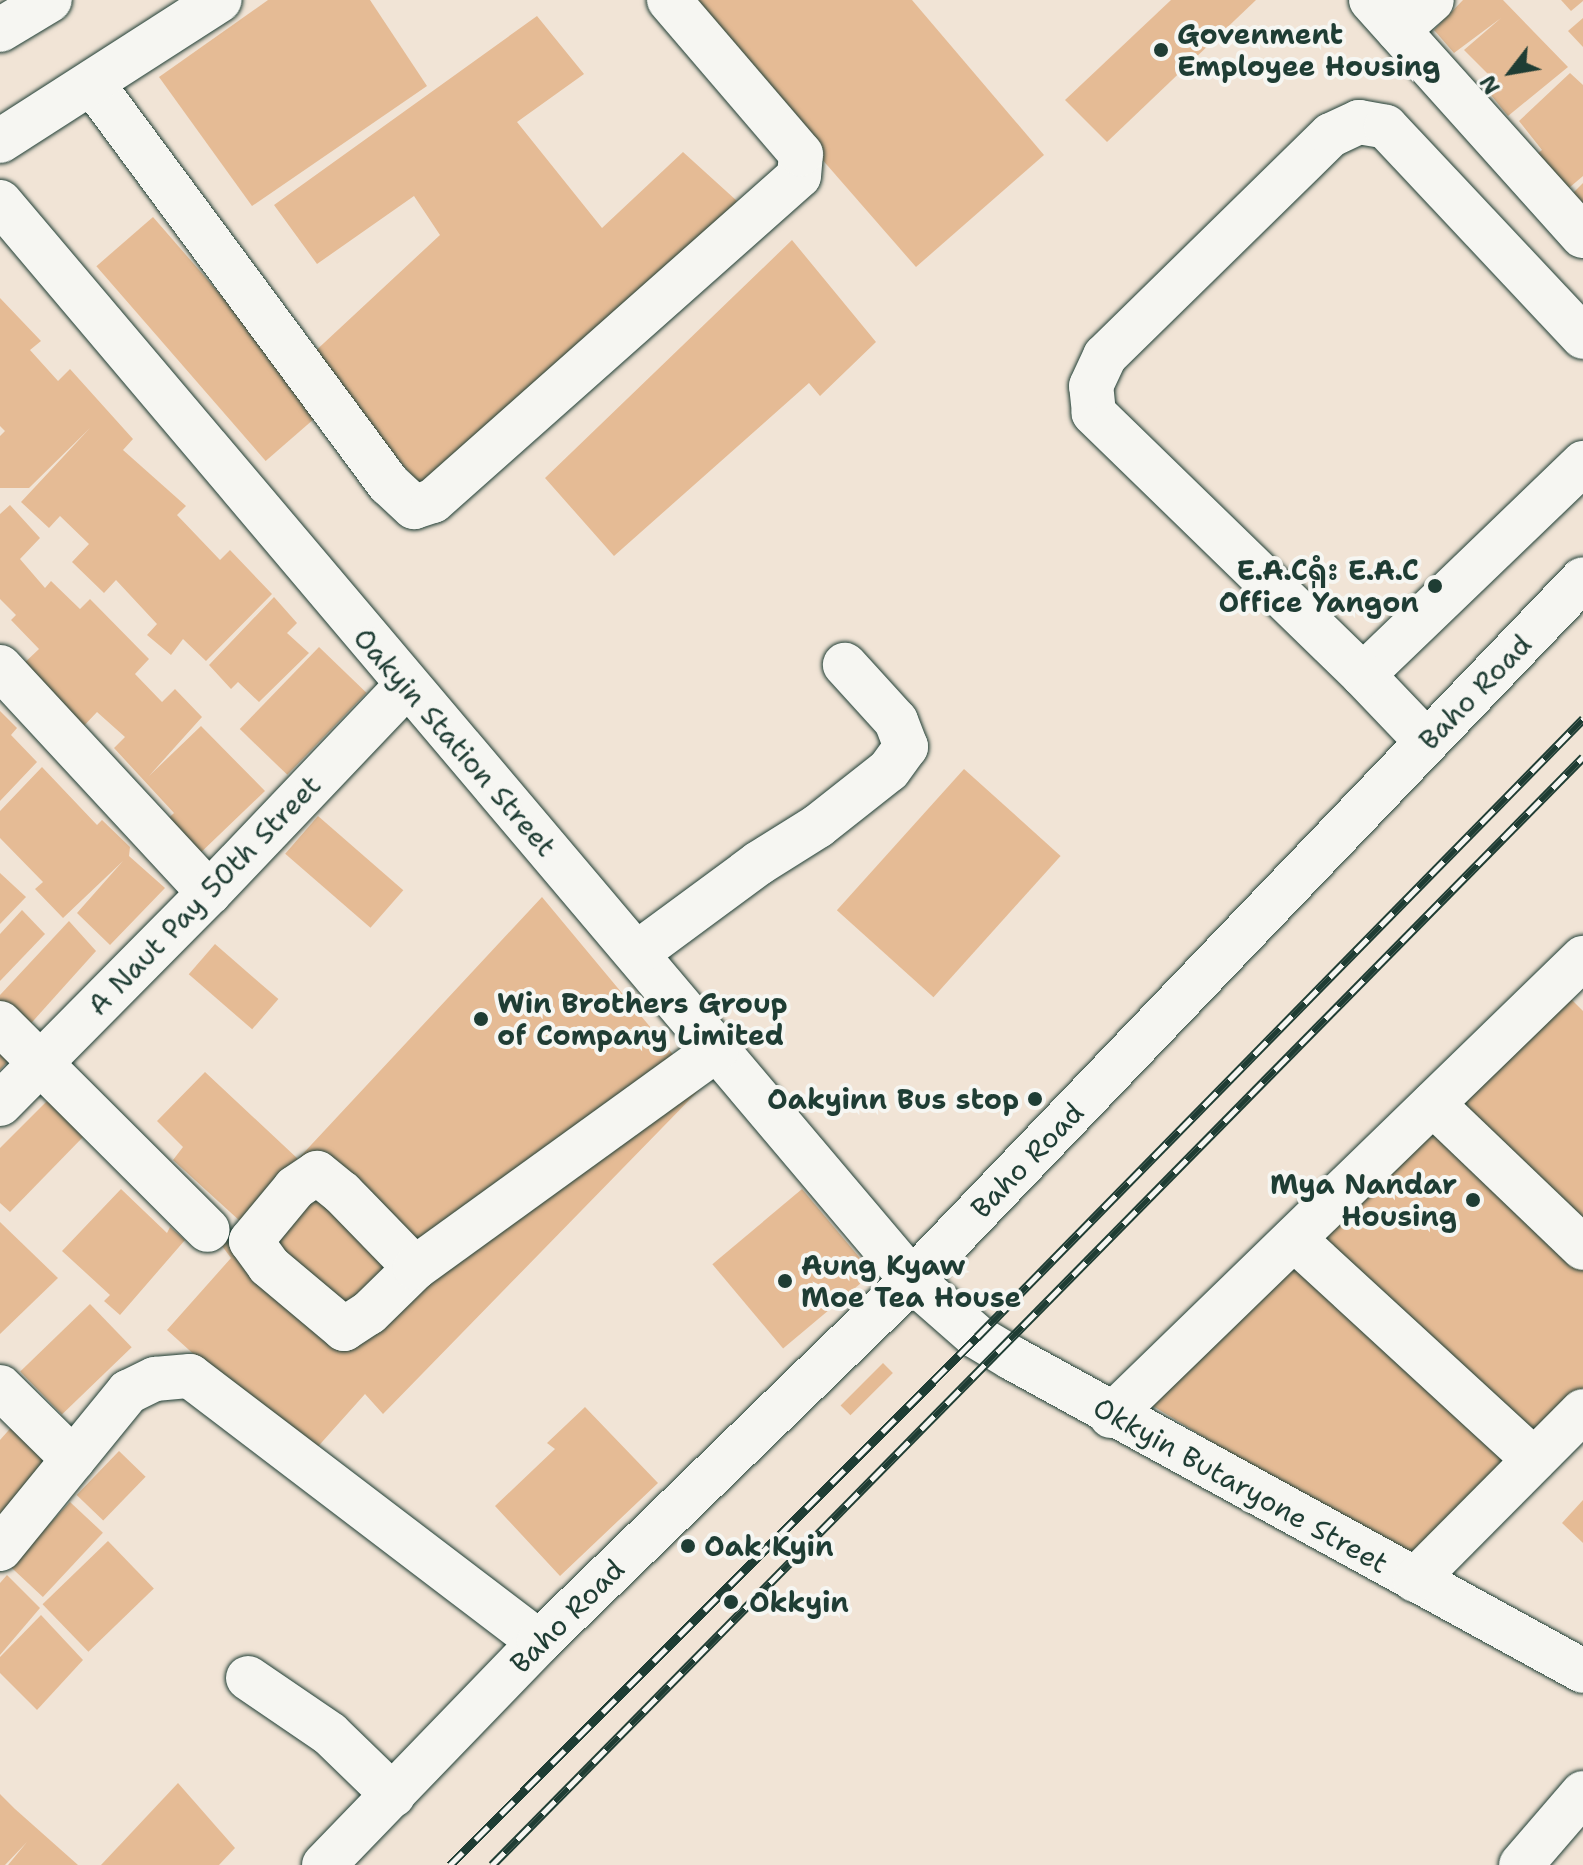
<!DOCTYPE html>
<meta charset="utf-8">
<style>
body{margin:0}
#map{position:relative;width:1583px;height:1865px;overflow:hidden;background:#f1e4d6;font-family:"Shantell Sans","Noto Sans Myanmar",sans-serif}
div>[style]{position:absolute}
.building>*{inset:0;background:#e5bb95;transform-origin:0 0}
.roads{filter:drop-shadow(0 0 2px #1f3d34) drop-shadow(0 0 2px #1f3d34)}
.minor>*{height:44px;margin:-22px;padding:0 22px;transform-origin:22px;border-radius:22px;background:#f6f6f2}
.major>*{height:44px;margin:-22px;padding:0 22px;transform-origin:22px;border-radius:22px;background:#f6f6f2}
.rail>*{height:9px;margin-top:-4.5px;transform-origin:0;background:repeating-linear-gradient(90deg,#f6f6f2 0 18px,#1f3d34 0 36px);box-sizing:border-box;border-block:2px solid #1f3d34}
.dots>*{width:22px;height:22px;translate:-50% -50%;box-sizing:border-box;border:4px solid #f6f6f2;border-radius:50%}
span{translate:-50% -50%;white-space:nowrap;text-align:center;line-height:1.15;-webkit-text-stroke:8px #f6f6f2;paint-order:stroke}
.poi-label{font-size:28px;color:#1f3d34;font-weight:700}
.left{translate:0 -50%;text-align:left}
.right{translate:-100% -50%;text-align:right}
.street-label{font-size:28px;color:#1f3d34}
.north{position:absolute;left:1471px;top:32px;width:80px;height:80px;-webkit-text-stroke:6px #f6f6f2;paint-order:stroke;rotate:239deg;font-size:22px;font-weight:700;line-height:32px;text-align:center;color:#1f3d34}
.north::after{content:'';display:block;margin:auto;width:28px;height:36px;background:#1f3d34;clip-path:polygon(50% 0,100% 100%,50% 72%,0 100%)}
</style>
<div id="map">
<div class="building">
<i style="clip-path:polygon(268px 0,370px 0,427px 86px,252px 206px,159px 77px)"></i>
<i style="clip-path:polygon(683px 0,912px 0,1044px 155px,916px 267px)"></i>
<i style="clip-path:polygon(1171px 0,1256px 0,1107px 142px,1065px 100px)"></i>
<i style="clip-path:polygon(1463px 0,1503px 0,1568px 67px,1508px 116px,1482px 84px,1491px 77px,1464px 50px,1501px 18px,1454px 53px,1434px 30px)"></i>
<i style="clip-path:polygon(1561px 0,1583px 0,1583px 1px,1571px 11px)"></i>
<i style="clip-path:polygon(537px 16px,584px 74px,517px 122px,602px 228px,683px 152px,737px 201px,653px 291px,427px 493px,310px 356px,440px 235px,414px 196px,317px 264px,274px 205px)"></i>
<i style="clip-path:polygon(1583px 18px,1583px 47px,1568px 31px)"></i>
<i style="clip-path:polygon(1570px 73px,1583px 85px,1583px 176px,1563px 193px,1533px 157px,1542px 150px,1519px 121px)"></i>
<i style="clip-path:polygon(1583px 183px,1583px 217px,1566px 200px)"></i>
<i style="left:153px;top:217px;width:258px;height:75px;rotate:49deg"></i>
<i style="clip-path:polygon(792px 240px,876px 342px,820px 396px,809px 383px,614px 556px,545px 478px)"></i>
<i style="clip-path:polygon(0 298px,41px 341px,30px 350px,58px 381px,70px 369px,133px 439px,123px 450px,186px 506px,177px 515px,220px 560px,230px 550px,272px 594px,206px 661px,183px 639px,171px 655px,147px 635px,157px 624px,116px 580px,104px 593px,72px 562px,89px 544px,60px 516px,49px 528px,21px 502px,90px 428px,29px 488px,0 488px,0 436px,5px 431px,0 426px)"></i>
<i style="clip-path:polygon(10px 505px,40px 538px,20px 559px,45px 588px,51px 581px,80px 609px,90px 599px,149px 659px,135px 674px,162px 702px,175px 689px,202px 717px,149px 776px,201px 726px,265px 791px,194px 859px,161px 825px,174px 813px,114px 748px,125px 737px,97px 712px,79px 731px,19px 668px,39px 649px,11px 620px,16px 615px,0 599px,0 514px)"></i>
<i style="clip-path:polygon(274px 597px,297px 623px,287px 633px,309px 653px,259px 702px,238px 682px,231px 689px,209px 665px)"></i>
<i style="left:319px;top:647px;width:66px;height:114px;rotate:44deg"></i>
<i style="clip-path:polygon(0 711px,17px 728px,11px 735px,37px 762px,0 801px)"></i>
<i style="clip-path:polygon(42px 767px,97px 825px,102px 820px,130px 847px,129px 856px,165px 888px,110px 945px,77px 913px,123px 861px,63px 918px,35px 889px,43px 882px,0 838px,0 811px)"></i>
<i style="left:964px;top:769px;width:130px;height:190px;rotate:42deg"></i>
<i style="left:318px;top:816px;width:113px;height:50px;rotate:41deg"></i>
<i style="clip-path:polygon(0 873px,26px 897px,0 924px)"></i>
<i style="clip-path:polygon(542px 897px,701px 1088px,383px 1414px,365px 1394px,314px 1451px,285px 1437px,167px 1330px,231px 1258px,219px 1242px,241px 1222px,173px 1160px,183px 1147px,157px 1121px,205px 1072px,298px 1159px)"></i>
<i style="clip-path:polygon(22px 910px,45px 934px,0 981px,0 934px)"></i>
<i style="clip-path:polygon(69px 921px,96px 951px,25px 1030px,0 1002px,0 995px)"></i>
<i style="left:215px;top:944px;width:84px;height:40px;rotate:41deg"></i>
<i style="clip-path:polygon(1569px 997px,1583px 1011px,1583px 1388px,1408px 1562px,1153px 1406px)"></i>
<i style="clip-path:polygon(0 1054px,8px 1061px,0 1070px)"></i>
<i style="clip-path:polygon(48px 1100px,83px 1137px,10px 1212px,0 1203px,0 1148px)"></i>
<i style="clip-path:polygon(121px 1189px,167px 1233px,170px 1227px,185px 1240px,120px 1315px,104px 1301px,110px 1295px,62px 1251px)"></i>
<i style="left:802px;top:1189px;width:110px;height:117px;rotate:50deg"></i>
<i style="clip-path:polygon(0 1222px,58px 1278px,0 1334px)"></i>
<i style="left:90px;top:1304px;width:60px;height:97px;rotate:46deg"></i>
<i style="left:883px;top:1363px;width:14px;height:60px;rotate:45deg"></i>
<i style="clip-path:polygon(585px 1407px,658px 1483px,560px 1576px,495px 1506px,555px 1449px,547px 1443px)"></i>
<i style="clip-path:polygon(15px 1423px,57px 1463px,0 1532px,0 1440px)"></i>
<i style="left:119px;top:1451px;width:37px;height:61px;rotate:44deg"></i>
<i style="clip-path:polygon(1583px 1500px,1583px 1543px,1562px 1523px)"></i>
<i style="left:70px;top:1502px;width:45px;height:88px;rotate:43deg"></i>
<i style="left:108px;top:1541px;width:66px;height:91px;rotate:46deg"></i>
<i style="clip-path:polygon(7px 1575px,40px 1608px,0 1655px,0 1583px)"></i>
<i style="clip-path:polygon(41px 1615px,83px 1660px,37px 1710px,0 1673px,0 1657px)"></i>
<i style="clip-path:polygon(178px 1783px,235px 1848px,219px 1865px,101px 1865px)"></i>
<i style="clip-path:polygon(0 1794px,15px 1809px,78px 1865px,8px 1865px,27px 1842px,5px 1865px,0 1865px)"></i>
</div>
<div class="roads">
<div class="minor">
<i style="left:1371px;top:0;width:317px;rotate:48.1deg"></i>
<i style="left:0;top:30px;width:58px;rotate:-31deg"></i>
<i style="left:1398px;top:30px;width:45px;rotate:-41.4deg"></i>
<i style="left:92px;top:83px;width:499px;rotate:53.5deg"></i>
<i style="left:389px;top:484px;width:34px;rotate:43deg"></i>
<i style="left:414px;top:507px;width:20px;rotate:-18deg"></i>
<i style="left:433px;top:501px;width:489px;rotate:-41.6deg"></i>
<i style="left:799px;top:176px;width:22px;rotate:-85deg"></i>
<i style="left:801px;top:154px;width:203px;rotate:-130.6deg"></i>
<i style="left:0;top:141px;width:261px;rotate:-32.7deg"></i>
<i style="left:0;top:202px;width:1412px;rotate:49.77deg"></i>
<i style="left:912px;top:1280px;width:86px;rotate:41.2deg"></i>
<i style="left:977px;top:1337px;width:41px;rotate:31deg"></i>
<i style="left:1012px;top:1358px;width:651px;rotate:28.73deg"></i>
<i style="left:0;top:667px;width:308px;rotate:47.2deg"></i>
<i style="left:1363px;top:675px;width:306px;rotate:-43.9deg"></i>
<i style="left:1427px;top:742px;width:93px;rotate:-133.7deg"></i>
<i style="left:1363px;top:675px;width:376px;rotate:-135.8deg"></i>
<i style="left:1094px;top:413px;width:27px;rotate:-96deg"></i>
<i style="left:1091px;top:386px;width:33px;rotate:-65deg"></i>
<i style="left:1105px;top:356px;width:316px;rotate:-44.4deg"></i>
<i style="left:1331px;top:135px;width:31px;rotate:-25deg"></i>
<i style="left:1359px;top:122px;width:27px;rotate:10deg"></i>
<i style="left:1386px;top:127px;width:288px;rotate:46.8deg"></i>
<i style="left:637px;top:953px;width:152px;rotate:-36.4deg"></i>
<i style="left:759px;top:863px;width:70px;rotate:-32.1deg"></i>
<i style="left:818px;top:826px;width:90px;rotate:-38.3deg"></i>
<i style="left:889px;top:770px;width:29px;rotate:-54deg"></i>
<i style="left:906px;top:747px;width:28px;rotate:-111deg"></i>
<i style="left:896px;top:721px;width:76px;rotate:-132.3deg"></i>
<i style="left:0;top:1023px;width:293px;rotate:44.9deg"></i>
<i style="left:0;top:1104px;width:297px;rotate:-45.3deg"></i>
<i style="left:209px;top:893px;width:286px;rotate:-46.4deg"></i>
<i style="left:1433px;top:1104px;width:208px;rotate:43.8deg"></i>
<i style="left:1294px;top:1239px;width:326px;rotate:42.6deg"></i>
<i style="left:415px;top:1268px;width:105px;rotate:-134.2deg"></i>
<i style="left:342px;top:1193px;width:32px;rotate:-141deg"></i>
<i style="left:317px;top:1173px;width:27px;rotate:146deg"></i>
<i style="left:295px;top:1188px;width:69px;rotate:129.7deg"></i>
<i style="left:251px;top:1241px;width:31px;rotate:54deg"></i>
<i style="left:269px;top:1266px;width:98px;rotate:40deg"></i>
<i style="left:344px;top:1329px;width:30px;rotate:-33deg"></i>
<i style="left:369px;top:1313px;width:64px;rotate:-44.4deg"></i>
<i style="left:415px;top:1268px;width:372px;rotate:-35.9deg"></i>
<i style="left:0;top:1387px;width:103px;rotate:44.6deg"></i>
<i style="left:1111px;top:1416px;width:658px;rotate:-44.14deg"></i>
<i style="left:0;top:1549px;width:203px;rotate:-50.8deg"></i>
<i style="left:128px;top:1392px;width:30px;rotate:-26deg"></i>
<i style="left:155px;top:1379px;width:35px;rotate:-5deg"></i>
<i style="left:190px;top:1376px;width:439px;rotate:37.3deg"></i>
<i style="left:1415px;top:1580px;width:238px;rotate:-45.2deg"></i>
<i style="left:248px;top:1678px;width:99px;rotate:34.3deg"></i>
<i style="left:330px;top:1734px;width:88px;rotate:44.1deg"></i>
<i style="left:1521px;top:1865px;width:95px;rotate:-49.3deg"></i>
</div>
<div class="major">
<i style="left:324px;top:1865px;width:310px;rotate:-46deg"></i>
<i style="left:539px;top:1642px;width:520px;rotate:-44.14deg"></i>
<i style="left:912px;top:1280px;width:970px;rotate:-46.25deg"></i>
</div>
</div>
<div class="rail">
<i style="left:450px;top:1865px;width:746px;rotate:-45.05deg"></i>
<i style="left:977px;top:1337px;width:866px;rotate:-45.56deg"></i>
<i style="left:492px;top:1865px;width:1555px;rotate:-45.44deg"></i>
</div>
<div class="dots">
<i style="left:1161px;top:50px;background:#1f3d34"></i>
<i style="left:1435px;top:586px;background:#1f3d34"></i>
<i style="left:481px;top:1019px;background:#1f3d34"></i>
<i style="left:1035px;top:1099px;background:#1f3d34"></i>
<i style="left:1473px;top:1200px;background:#1f3d34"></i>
<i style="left:785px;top:1281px;background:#1f3d34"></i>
<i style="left:688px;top:1546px;background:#1f3d34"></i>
<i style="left:731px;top:1602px;background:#1f3d34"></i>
</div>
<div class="poi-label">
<span class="left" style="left:1177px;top:50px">Govenment<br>Employee Housing</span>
<span class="right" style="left:1419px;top:586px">E.A.Cရုံး E.A.C<br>Office Yangon</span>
<span class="left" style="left:497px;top:1019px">Win Brothers Group<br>of Company Limited</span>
<span class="right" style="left:1019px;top:1099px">Oakyinn Bus stop</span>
<span class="right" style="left:1457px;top:1200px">Mya Nandar<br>Housing</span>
<span class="left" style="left:801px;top:1281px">Aung Kyaw<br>Moe Tea House</span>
<span class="left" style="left:704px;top:1546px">Oak Kyin</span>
<span class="left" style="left:749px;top:1602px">Okkyin</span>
</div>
<div class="street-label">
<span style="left:1475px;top:692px;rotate:-46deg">Baho Road</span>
<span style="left:455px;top:742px;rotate:49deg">Oakyin Station Street</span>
<span style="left:204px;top:895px;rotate:-46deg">A Naut Pay 50th Street</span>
<span style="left:1027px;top:1160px;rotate:-46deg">Baho Road</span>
<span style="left:1241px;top:1485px;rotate:29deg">Okkyin Butaryone Street</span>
<span style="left:567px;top:1616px;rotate:-45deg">Baho Road</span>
</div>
<div class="north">N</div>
</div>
